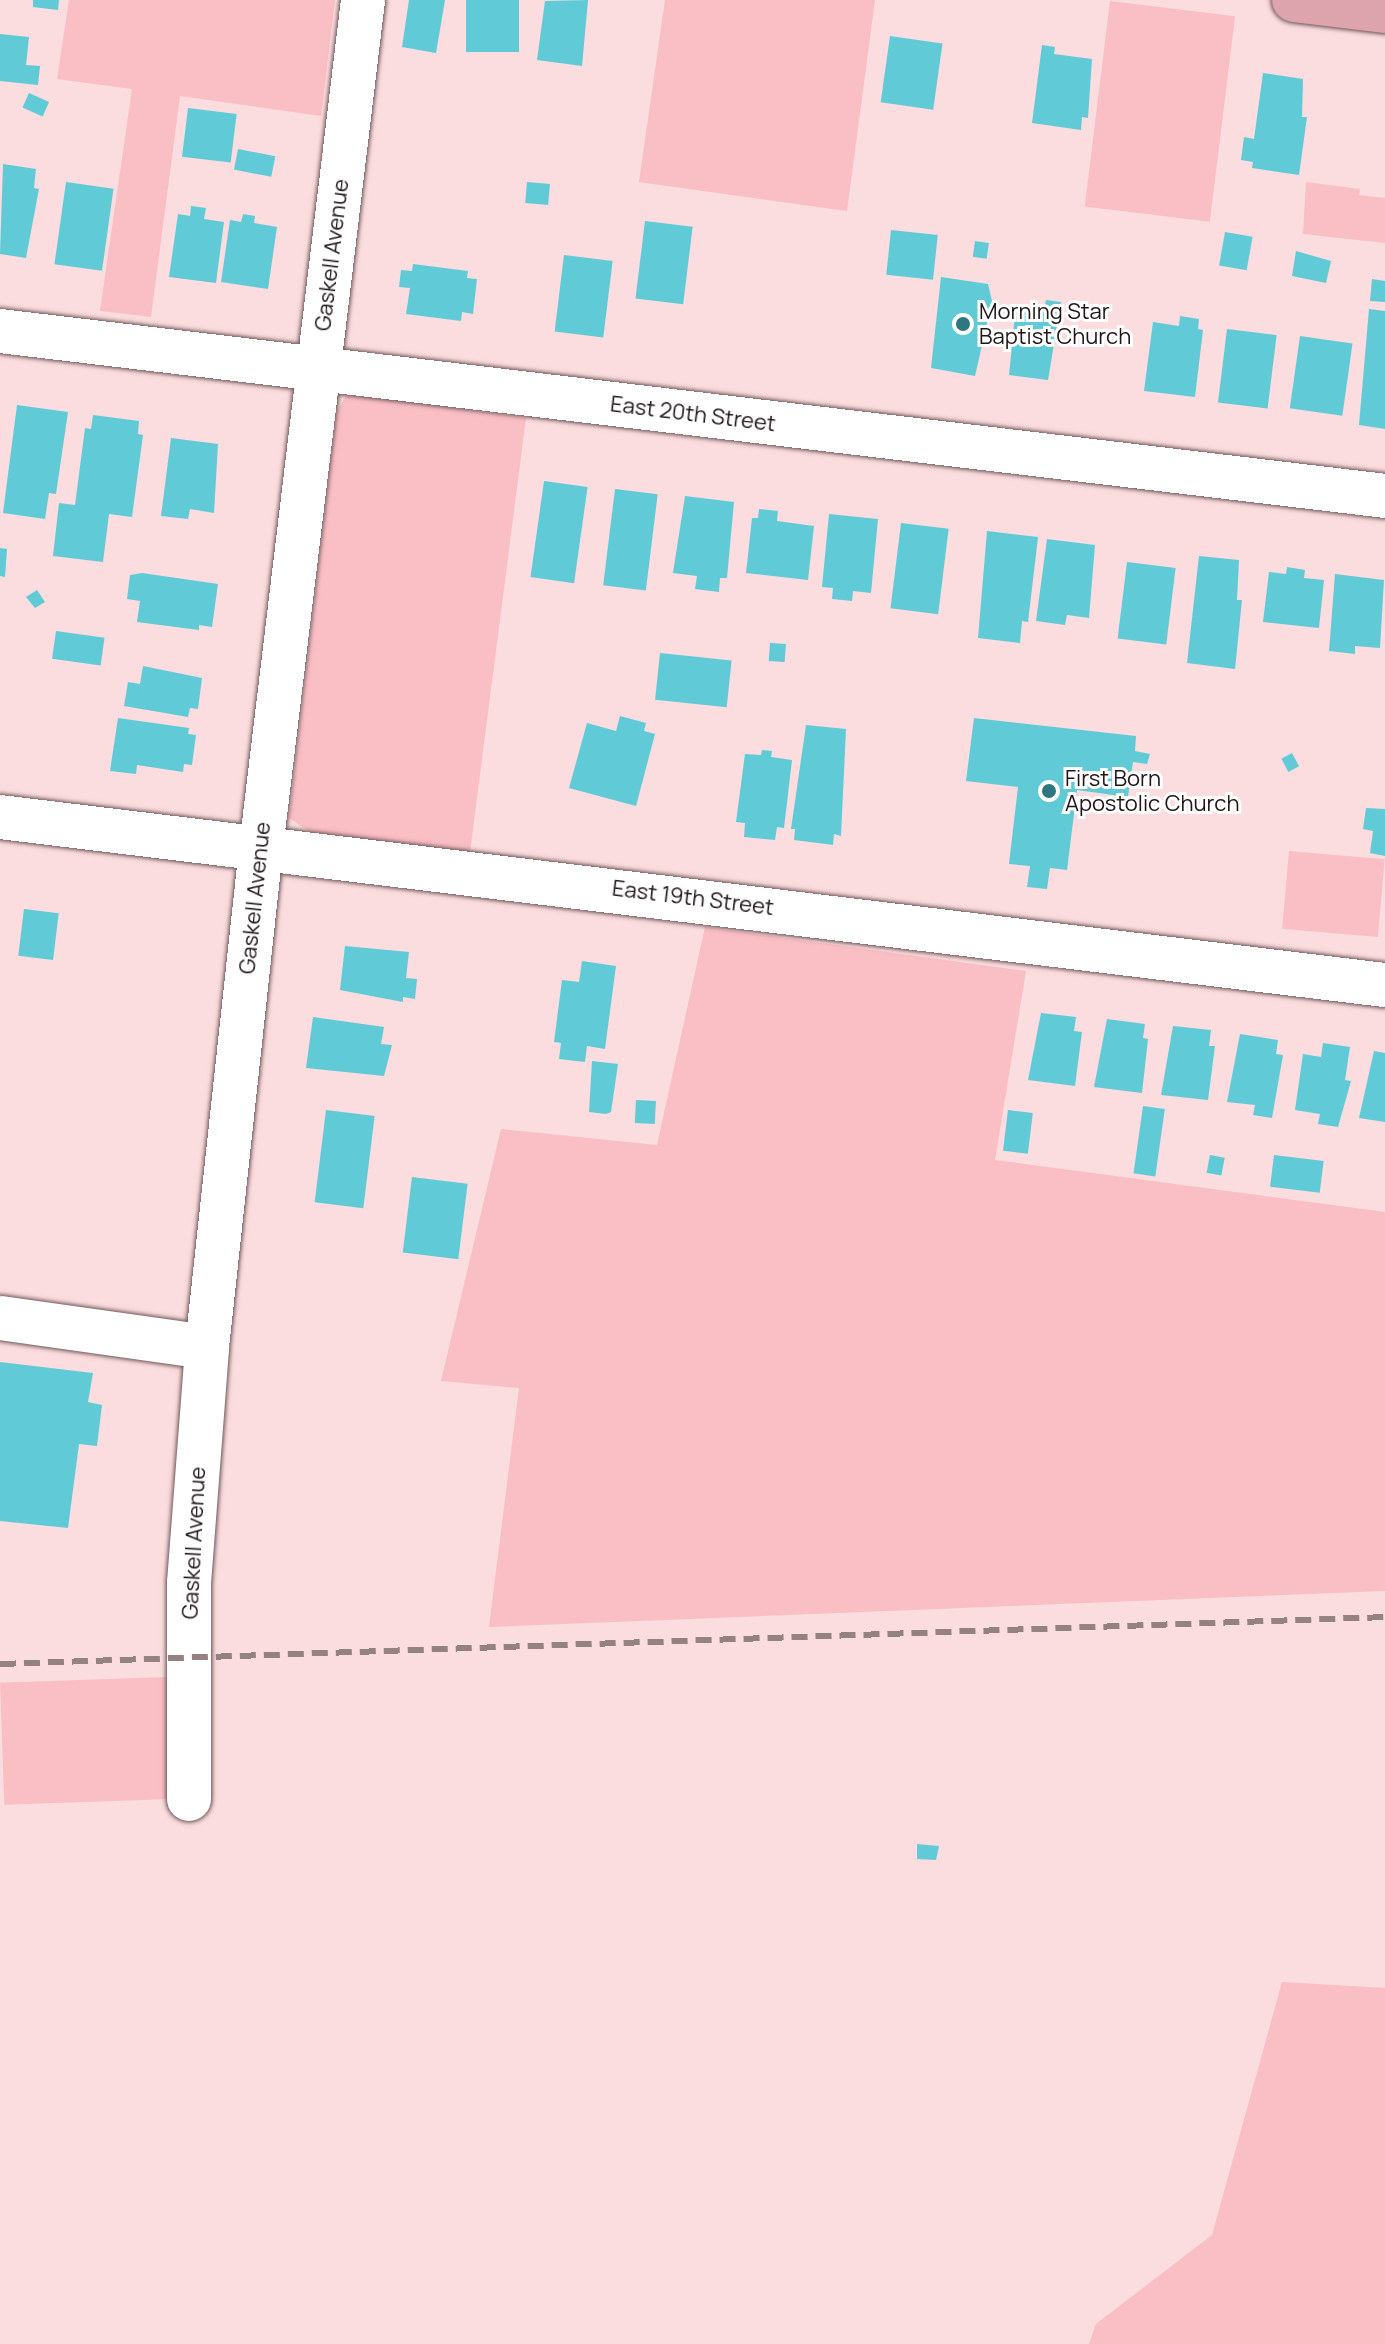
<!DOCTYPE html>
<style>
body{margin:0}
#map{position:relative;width:1385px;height:2344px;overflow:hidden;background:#fbdcdf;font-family:Manrope,sans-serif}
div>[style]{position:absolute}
.green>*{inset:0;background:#fabec5;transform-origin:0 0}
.building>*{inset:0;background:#60cad7;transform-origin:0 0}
.roads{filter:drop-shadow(0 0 2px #705759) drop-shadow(0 0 2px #705759)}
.minor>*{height:44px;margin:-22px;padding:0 22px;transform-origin:22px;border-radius:22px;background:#fff}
.major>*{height:44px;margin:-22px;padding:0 22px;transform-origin:22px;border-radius:22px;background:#dda4ad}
.rail>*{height:6px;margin-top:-3px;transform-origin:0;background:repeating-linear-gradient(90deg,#958082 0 16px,transparent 0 24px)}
.dots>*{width:22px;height:22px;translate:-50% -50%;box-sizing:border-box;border:4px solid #fff;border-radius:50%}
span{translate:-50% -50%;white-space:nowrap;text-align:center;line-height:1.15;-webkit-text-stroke:6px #fff;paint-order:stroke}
.street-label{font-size:22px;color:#201617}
.poi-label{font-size:22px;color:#201617}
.left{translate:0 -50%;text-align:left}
</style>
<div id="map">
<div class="green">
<i style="clip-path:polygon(69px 0,335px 0,321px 116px,180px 96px,151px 317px,100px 311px,132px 89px,57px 79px)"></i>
<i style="clip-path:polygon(665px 0,875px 0,847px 211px,639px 182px)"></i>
<i style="left:1110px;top:1px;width:126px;height:207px;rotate:7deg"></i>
<i style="clip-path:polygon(1306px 182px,1360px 189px,1359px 195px,1385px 198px,1385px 243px,1303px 234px)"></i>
<i style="clip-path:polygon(359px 395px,526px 418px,470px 852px,315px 835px,289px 818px,337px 411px,346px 396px)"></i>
<i style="left:1289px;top:851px;width:96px;height:78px;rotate:5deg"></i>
<i style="clip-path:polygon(705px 927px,1026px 971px,995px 1160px,1385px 1212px,1385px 1591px,489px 1627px,519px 1388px,441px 1381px,501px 1129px,657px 1145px)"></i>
<i style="left:167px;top:1677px;width:122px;height:167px;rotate:88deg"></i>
<i style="clip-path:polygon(1282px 1982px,1385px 1988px,1385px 2344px,1089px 2344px,1096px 2324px,1212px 2235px)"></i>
</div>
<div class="building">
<i style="clip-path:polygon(33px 0,59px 0,58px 10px,33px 7px)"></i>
<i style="clip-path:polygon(409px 0,445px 0,436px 53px,402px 47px)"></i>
<i style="left:466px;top:0;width:53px;height:52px"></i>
<i style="clip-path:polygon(588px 0,582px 66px,537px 60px,545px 1px)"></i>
<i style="clip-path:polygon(0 34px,29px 37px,26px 65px,40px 66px,38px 85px,0 81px)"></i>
<i style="left:890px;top:36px;width:53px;height:67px;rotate:8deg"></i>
<i style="clip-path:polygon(1042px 45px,1055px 47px,1054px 54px,1092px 59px,1088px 118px,1082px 117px,1081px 130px,1032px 123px)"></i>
<i style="clip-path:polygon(1263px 73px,1303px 79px,1302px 117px,1307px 117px,1299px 175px,1252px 168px,1253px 162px,1241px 160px,1244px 137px,1254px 139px)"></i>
<i style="left:29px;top:93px;width:22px;height:16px;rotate:24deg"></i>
<i style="left:188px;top:108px;width:49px;height:49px;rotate:7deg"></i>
<i style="left:238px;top:149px;width:38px;height:21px;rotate:11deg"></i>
<i style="clip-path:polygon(3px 164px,36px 169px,34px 188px,39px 189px,26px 258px,0 254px)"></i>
<i style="left:66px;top:182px;width:48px;height:83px;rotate:8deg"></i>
<i style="left:527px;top:182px;width:23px;height:21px;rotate:5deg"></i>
<i style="clip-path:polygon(191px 206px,206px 208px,204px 219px,224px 222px,216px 283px,169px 277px,178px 214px,190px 216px)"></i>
<i style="clip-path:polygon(243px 214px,255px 216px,254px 223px,277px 227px,268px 289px,221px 282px,230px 220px,241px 222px)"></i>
<i style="left:645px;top:221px;width:48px;height:78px;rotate:7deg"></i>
<i style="left:891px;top:230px;width:47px;height:45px;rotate:6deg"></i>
<i style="left:1225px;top:232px;width:28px;height:34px;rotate:10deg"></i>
<i style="left:975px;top:241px;width:14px;height:16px;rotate:8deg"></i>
<i style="clip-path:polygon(1296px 251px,1331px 261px,1326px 283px,1292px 276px)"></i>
<i style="left:564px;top:255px;width:49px;height:77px;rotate:7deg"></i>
<i style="clip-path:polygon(413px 264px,468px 271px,467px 278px,477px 279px,473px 314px,462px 312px,461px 321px,406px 314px,410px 288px,399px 287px,401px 270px,412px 271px)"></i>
<i style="clip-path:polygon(941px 277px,988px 284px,992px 301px,975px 376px,931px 368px)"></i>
<i style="clip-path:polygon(1372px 279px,1385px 281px,1385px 302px,1370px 301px)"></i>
<i style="clip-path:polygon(1046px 300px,1061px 302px,1048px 380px,1009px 375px,1016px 305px,1044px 309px)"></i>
<i style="clip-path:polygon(1369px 309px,1385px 311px,1385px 429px,1359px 425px)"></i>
<i style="clip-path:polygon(1180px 316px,1199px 319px,1198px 329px,1203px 330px,1195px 397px,1144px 391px,1153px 322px,1179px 326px)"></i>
<i style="left:1227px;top:329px;width:50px;height:74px;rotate:7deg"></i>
<i style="left:1300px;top:336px;width:53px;height:73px;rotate:8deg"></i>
<i style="clip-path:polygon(17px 405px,68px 412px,56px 494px,49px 493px,45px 519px,3px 513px)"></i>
<i style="clip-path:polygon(93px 415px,139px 421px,138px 434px,143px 435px,132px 517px,109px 514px,103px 562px,53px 556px,59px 503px,75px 505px,85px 428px,91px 429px)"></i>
<i style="clip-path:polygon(171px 438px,218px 444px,214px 513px,190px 509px,188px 519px,161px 516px)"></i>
<i style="left:544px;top:481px;width:44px;height:97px;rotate:8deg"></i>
<i style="left:615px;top:489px;width:43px;height:97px;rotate:7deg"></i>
<i style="clip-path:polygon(685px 496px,734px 502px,727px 578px,720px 578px,719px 592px,695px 589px,697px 576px,673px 573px)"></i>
<i style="clip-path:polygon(759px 509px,778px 511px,777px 521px,814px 526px,808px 580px,746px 573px,752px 518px,758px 518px)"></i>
<i style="clip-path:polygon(829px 514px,878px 519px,871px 593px,853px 591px,852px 601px,832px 599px,833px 588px,822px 587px)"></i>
<i style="left:901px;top:523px;width:48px;height:86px;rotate:7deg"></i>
<i style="clip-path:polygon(987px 531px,1038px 537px,1028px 622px,1022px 621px,1020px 643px,978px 638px)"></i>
<i style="clip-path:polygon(1047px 539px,1095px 545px,1089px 618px,1067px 615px,1065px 625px,1036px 621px)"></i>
<i style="clip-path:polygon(0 548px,7px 549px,5px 577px,0 576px)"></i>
<i style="clip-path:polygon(1199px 556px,1239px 560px,1237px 600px,1242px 600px,1235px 669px,1187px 663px)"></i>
<i style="left:1127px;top:562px;width:49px;height:77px;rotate:7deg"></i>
<i style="clip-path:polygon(1287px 567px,1305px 570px,1304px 578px,1324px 580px,1319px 628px,1263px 622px,1269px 572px,1286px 574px)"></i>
<i style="clip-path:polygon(142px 573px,218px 584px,212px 627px,199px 625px,199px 630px,137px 622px,140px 601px,127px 599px,130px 575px)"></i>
<i style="clip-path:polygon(1335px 574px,1384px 580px,1380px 648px,1355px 646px,1355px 654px,1329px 651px)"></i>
<i style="clip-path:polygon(37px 590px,45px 602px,35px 608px,26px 597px)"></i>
<i style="left:56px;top:631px;width:49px;height:28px;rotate:8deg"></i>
<i style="left:770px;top:643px;width:16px;height:18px;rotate:4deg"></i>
<i style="left:660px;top:653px;width:72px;height:47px;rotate:6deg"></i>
<i style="clip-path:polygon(143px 666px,202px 678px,198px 709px,190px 708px,188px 717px,124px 706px,128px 682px,140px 684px)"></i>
<i style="clip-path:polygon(620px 716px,646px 723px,644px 731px,655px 734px,636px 806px,569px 788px,587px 723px,616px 731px)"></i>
<i style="clip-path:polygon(118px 718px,189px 728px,188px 734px,196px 735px,192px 765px,184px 764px,183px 772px,137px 765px,136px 774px,110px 771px)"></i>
<i style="clip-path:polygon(974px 718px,1136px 736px,1135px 751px,1150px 754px,1147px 764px,1133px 762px,1128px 797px,1077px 790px,1067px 870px,1050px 868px,1047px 889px,1027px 887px,1030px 866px,1009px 864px,1018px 787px,966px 781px)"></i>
<i style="clip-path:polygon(806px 725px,846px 729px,841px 836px,834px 834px,833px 845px,794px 840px,795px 829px,791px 829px)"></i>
<i style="clip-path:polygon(762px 750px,772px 751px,771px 757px,792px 760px,784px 828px,777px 827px,775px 840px,744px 837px,745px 823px,736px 822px,745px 754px,761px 755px)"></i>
<i style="left:1292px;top:753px;width:15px;height:12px;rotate:62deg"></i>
<i style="clip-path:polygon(1366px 808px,1385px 809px,1385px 856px,1370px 853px,1373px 831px,1363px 829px)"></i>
<i style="left:24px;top:909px;width:35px;height:47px;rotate:7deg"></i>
<i style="clip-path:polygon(345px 946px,409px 952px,406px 978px,417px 979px,415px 999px,403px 997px,403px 1002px,340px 990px)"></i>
<i style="clip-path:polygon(582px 961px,616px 966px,605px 1049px,587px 1046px,585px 1062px,559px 1059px,561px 1043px,554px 1042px,562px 980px,579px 982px)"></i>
<i style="clip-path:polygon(1041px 1013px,1076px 1017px,1074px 1031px,1082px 1032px,1075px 1086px,1028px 1080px)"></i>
<i style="clip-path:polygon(313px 1017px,384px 1027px,381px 1044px,392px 1045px,384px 1076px,306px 1068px)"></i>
<i style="clip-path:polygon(1107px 1019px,1145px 1024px,1143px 1038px,1148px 1039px,1142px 1093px,1094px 1087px)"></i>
<i style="clip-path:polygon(1173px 1026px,1211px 1030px,1209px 1046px,1215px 1046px,1208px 1100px,1161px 1095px)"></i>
<i style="clip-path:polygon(1240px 1034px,1278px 1040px,1276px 1054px,1283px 1055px,1272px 1118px,1253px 1115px,1255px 1105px,1227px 1102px)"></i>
<i style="clip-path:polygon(1323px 1043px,1350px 1047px,1345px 1080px,1351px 1081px,1338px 1127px,1318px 1124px,1320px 1114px,1295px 1110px,1303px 1054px,1321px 1057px)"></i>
<i style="clip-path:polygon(1374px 1051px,1385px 1053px,1385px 1122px,1359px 1118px)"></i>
<i style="clip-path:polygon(592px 1061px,618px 1064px,611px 1112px,606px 1114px,589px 1112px)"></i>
<i style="left:636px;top:1100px;width:20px;height:23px;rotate:3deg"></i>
<i style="left:1143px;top:1106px;width:22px;height:68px;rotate:8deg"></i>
<i style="left:326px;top:1110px;width:49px;height:93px;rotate:7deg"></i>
<i style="left:1008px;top:1110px;width:25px;height:41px;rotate:7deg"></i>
<i style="left:1210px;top:1155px;width:15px;height:18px;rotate:11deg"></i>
<i style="left:1274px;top:1155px;width:50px;height:32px;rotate:7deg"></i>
<i style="left:412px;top:1177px;width:56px;height:76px;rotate:7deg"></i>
<i style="clip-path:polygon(0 1362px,93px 1373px,88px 1402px,102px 1405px,97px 1446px,79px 1444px,68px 1528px,0 1521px)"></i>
<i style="clip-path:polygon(917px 1844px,939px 1846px,936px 1860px,917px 1859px)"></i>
</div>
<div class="roads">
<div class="minor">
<i style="left:0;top:331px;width:1395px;rotate:6.79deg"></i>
<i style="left:0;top:817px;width:1395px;rotate:6.92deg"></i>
<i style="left:0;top:1318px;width:209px;rotate:8deg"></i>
<i style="left:189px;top:1799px;width:216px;rotate:-90deg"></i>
<i style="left:189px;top:1583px;width:237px;rotate:-85.6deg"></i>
<i style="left:207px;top:1347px;width:502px;rotate:-83.82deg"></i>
<i style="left:261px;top:848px;width:854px;rotate:-83.14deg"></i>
</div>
<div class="major">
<i style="left:1294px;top:0;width:92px;rotate:6.9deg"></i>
</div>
</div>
<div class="rail">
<i style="left:0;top:1664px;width:1386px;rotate:-1.94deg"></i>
</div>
<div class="dots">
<i style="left:963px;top:324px;background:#2f7780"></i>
<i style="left:1049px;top:791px;background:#2f7780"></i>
</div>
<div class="street-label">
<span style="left:332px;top:255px;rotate:-83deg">Gaskell Avenue</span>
<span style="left:693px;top:414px;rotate:7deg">East 20th Street</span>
<span style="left:255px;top:898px;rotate:-84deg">Gaskell Avenue</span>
<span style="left:693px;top:898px;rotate:7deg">East 19th Street</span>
<span style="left:194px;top:1543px;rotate:-87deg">Gaskell Avenue</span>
</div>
<div class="poi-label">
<span class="left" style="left:979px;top:324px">Morning Star<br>Baptist Church</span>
<span class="left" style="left:1065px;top:791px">First Born<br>Apostolic Church</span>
</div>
</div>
